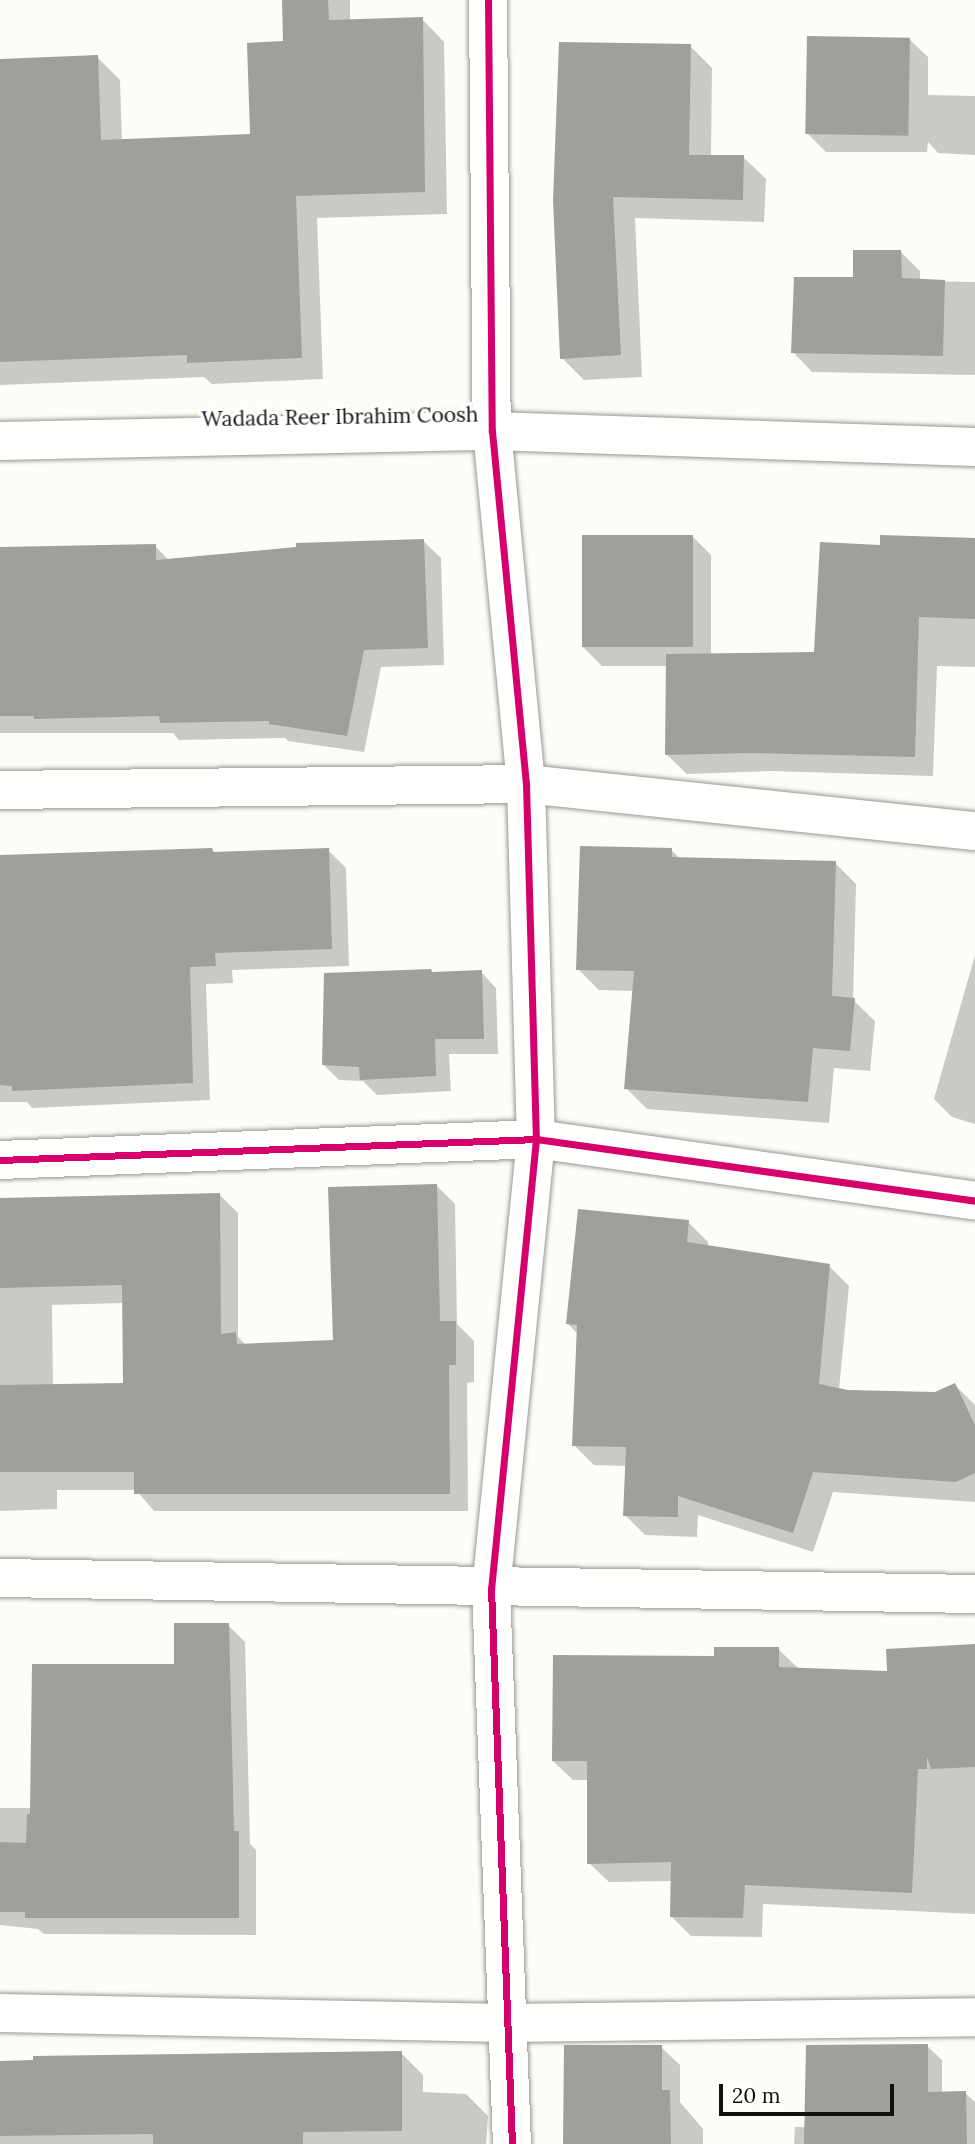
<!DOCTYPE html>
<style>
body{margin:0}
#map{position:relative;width:975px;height:2144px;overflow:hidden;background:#fdfcf7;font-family:Lora,serif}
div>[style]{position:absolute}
.shadow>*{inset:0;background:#0003}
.building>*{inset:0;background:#a19f9c;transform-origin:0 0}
.roads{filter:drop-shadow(0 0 2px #979795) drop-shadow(0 0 2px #979795)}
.minor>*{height:38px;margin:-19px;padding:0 19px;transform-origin:19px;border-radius:19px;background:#fffffe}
.cycleway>*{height:7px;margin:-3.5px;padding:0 3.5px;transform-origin:3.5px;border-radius:3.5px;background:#d6006c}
span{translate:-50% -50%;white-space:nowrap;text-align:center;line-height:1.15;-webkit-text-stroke:7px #fff;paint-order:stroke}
.street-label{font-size:21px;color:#111}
.scale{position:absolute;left:719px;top:2084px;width:175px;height:32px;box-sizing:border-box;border:4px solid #111;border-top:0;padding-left:9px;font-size:21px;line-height:24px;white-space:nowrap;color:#111;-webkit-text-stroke:5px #fff;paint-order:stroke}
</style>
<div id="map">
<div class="shadow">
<i style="clip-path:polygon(284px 0,350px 0,350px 21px,422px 19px,444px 42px,447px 214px,317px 218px,323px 379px,212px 384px,204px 377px,0 385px,0 61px,97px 57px,120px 80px,122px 141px,252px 136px,285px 43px)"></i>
<i style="clip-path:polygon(909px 39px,928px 57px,928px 95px,975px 96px,975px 155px,938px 153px,928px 142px,927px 152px,826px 152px,807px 133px)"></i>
<i style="clip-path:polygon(690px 46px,712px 68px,711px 157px,743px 157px,766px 179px,764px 222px,635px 218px,642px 377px,584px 380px,562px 358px,555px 200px)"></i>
<i style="clip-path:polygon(901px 252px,920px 271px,920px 281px,975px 282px,975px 375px,812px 372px,793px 352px,855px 279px)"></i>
<i style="clip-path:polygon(692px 536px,711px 555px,711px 655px,815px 654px,881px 546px,975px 540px,975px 667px,937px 666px,933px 776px,771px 771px,687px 774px,667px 755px,668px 666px,602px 666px,583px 647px)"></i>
<i style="clip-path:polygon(423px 541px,441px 558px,444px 665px,381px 667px,364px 752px,288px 741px,285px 738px,179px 740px,173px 733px,0 733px,0 549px,155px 546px,170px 561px)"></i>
<i style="clip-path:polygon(212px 849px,216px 854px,328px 850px,346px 868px,349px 966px,232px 970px,233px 983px,206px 984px,210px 1100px,32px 1108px,27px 1102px,0 1102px,0 856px)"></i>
<i style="clip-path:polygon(671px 850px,681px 859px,835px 863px,856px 884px,853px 1000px,875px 1021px,870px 1071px,834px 1068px,829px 1123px,647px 1109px,626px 1088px,634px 991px,599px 990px,578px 969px)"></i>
<i style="clip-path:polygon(975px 955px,975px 1124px,952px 1117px,934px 1099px)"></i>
<i style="clip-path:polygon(431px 970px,434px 974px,481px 972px,496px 988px,498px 1054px,449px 1054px,451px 1091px,377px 1095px,363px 1081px,339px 1080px,324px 1065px)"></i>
<i style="clip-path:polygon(evenodd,436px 1185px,455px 1204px,457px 1324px,474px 1341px,474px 1382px,467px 1383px,468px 1511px,154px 1511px,136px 1490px,57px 1490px,57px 1509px,0 1511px,0 1200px,219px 1194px,238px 1213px,238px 1337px,246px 1345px,334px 1341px,436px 1185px,124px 1303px,124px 1385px,53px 1386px,52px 1305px,124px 1303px)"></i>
<i style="clip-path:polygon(688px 1222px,708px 1242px,708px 1247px,829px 1266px,849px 1286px,839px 1390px,935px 1394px,955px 1385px,975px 1405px,975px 1502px,833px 1492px,813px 1552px,698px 1515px,697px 1537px,645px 1535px,625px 1515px,627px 1466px,594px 1465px,574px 1445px,578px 1334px,568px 1324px)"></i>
<i style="clip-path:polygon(228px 1625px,245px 1642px,250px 1844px,256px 1850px,256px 1935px,44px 1934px,38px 1929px,0 1925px,0 1808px,32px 1808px,176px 1666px)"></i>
<i style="clip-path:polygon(975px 1647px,975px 1914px,763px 1904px,762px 1937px,691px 1936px,671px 1916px,672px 1881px,609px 1882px,589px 1863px,589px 1780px,573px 1780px,553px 1761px,716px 1658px,778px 1649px,798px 1668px,889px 1673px)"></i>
<i style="clip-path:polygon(927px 2046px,942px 2060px,942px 2094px,965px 2093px,975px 2102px,975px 2144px,794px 2144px,795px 2127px,806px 2127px)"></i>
<i style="clip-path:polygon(661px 2047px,680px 2065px,680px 2102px,703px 2129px,703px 2144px,565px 2144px)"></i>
<i style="clip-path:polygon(401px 2053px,423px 2075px,423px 2092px,466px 2094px,488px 2116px,486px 2144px,0 2144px,0 2062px)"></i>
</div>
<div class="building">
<i style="clip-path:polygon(282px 0,328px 0,329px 20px,423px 17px,425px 192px,296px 196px,302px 358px,187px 363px,187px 355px,0 362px,0 59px,98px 55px,101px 140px,250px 134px,247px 43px,283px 41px)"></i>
<i style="left:807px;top:36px;width:103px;height:98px;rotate:1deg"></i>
<i style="clip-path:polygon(559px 42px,691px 44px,689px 155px,744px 155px,743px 200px,613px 197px,621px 355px,560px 359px,553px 200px)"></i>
<i style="clip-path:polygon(853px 250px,901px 250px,902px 278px,945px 280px,943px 356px,791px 353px,794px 277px,853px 277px)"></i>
<i style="left:582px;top:535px;width:111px;height:112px"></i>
<i style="clip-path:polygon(880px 535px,975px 538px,975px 619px,919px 617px,915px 757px,750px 753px,665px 755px,666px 654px,814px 652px,820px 542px,880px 545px)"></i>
<i style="clip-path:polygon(424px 539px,428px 648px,364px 650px,347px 736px,269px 724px,269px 721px,160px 723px,159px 716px,34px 719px,34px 716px,0 716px,0 547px,156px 544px,156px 560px,296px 547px,296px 543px)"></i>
<i style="clip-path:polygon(580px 846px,672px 848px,672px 857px,836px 861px,832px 996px,855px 998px,850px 1051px,813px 1048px,808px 1102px,624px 1089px,634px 971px,576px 970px)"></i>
<i style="clip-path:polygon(212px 848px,213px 852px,329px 848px,332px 949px,215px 953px,216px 966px,190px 967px,193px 1083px,12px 1091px,12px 1086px,0 1085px,0 855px)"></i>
<i style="clip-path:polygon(431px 969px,432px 972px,482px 970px,484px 1039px,435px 1039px,436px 1076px,360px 1080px,359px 1067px,322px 1065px,324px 973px)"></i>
<i style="clip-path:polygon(437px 1184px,440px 1321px,456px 1321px,456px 1365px,449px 1365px,450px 1494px,134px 1494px,134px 1472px,0 1472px,0 1385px,123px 1383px,122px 1285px,0 1288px,0 1198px,220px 1193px,221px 1334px,236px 1332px,237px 1344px,333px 1340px,328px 1187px)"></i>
<i style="clip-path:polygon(578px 1209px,689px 1220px,687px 1242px,830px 1264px,819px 1384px,848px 1390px,935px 1392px,955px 1383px,975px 1425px,975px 1473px,956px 1482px,813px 1472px,793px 1533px,678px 1496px,678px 1517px,623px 1516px,626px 1447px,572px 1446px,577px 1325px,566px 1324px)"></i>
<i style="clip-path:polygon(174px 1623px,229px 1623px,234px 1831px,239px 1831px,239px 1918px,25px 1918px,25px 1912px,0 1912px,0 1842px,26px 1843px,27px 1814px,30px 1814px,32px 1664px,174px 1664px)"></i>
<i style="clip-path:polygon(975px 1644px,975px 1767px,931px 1769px,927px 1757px,927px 1769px,918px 1769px,912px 1893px,745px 1885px,743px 1918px,670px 1917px,671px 1862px,587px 1864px,587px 1761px,552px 1761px,553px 1655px,714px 1656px,714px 1647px,779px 1647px,779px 1667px,887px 1671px,886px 1649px)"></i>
<i style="clip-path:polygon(928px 2044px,928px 2092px,966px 2091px,967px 2144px,804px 2144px,806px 2045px)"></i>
<i style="clip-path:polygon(564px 2045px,662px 2045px,662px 2090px,670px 2090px,671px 2144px,563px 2144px)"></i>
<i style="clip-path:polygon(402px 2051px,402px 2131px,303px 2132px,303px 2144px,153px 2144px,153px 2134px,0 2136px,0 2061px,33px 2060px,33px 2056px)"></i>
</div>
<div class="roads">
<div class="minor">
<i style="left:488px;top:0;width:431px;rotate:89.5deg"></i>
<i style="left:492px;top:431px;width:355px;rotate:84.5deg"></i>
<i style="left:526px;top:784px;width:355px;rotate:88.4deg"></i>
<i style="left:536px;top:1139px;width:451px;rotate:95.7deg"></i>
<i style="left:491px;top:1588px;width:556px;rotate:87.84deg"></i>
<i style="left:0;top:441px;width:492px;rotate:-1.2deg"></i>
<i style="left:492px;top:431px;width:483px;rotate:1.9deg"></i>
<i style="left:0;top:790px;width:526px;rotate:-0.65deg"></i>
<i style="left:526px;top:784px;width:451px;rotate:6deg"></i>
<i style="left:0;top:1160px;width:536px;rotate:-2.24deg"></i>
<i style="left:536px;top:1139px;width:443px;rotate:8deg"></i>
<i style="left:0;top:1578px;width:975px;rotate:0.94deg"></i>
<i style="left:0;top:2013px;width:507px;rotate:1.13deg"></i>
<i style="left:507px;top:2023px;width:468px;rotate:-0.7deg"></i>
</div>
</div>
<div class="cycleway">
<i style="left:488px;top:0;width:431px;rotate:89.5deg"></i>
<i style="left:492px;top:431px;width:355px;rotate:84.5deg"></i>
<i style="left:526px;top:784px;width:355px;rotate:88.4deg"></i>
<i style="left:536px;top:1139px;width:451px;rotate:95.7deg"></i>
<i style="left:491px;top:1588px;width:556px;rotate:87.84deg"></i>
<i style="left:0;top:1160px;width:536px;rotate:-2.24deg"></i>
<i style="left:536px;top:1139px;width:443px;rotate:8deg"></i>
</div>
<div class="street-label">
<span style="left:340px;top:417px;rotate:-1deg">Wadada Reer Ibrahim Coosh</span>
</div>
<div class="scale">20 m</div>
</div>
